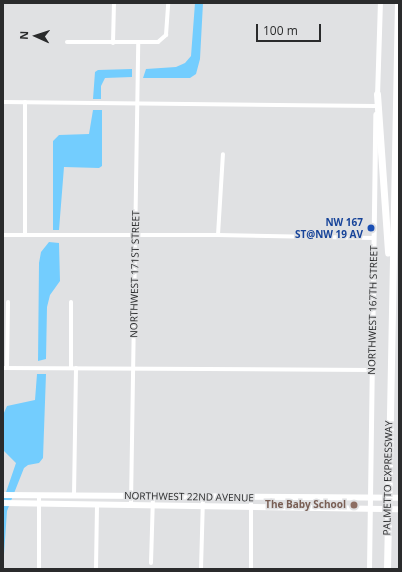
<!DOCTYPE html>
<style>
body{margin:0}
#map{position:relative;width:402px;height:572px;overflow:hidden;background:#e0e1e3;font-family:"Open Sans",sans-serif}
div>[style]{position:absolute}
.water>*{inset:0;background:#73cdfe}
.minor>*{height:4px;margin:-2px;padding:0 2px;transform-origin:2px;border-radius:2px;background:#fff}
.tertiary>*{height:5px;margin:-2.5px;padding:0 2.5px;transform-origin:2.5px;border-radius:2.5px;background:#fff}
.secondary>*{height:6px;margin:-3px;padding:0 3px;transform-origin:3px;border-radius:3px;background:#fff}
.motorway>*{height:7px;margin:-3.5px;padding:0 3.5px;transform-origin:3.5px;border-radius:3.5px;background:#fff}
.dots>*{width:11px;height:11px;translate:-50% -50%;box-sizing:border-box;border:2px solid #e0e1e3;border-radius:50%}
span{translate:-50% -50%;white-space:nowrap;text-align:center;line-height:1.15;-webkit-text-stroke:3px #e0e1e3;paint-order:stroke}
.transit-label{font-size:10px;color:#164399;font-weight:700}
.right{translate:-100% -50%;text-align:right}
.street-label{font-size:10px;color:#2a2b2c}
.education-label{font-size:10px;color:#785e54;font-weight:700}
.frame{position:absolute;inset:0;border:4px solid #2a2b2c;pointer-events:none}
.north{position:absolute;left:16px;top:16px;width:40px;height:40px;-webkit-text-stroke:3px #e0e1e3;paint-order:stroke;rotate:273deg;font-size:11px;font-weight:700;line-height:16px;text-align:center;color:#2a2b2c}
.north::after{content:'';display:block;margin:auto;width:14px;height:18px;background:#2a2b2c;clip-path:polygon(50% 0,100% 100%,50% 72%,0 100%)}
.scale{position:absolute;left:256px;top:24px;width:65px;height:18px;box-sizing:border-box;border:2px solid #2a2b2c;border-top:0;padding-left:5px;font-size:12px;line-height:14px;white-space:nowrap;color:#2a2b2c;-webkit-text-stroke:3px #e0e1e3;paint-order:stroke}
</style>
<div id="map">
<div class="water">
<i style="clip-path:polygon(195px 3px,203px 3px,200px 59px,196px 74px,190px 78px,143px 78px,146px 69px,176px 67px,185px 63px,191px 56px)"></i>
<i style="clip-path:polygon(132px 69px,132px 77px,105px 78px,101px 86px,101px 99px,93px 99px,95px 72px,98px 70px)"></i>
<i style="clip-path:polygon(93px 110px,102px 110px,102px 166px,99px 168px,64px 167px,59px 230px,53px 230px,53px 141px,59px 135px,89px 134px)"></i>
<i style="clip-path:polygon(49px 242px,59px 243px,60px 281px,50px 295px,47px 307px,46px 359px,38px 361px,39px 263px,41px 252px)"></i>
<i style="clip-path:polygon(37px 374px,46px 374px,43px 458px,39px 463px,28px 465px,24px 468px,7px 511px,3px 569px,3px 501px,16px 463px,4px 451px,3px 415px,7px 406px,35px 400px)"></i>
</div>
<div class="minor">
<i style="left:67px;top:42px;width:91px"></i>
<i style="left:158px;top:42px;width:11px;rotate:-41deg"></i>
<i style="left:166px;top:35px;width:32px;rotate:-86deg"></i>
<i style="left:113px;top:43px;width:40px;rotate:-88.6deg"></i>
<i style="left:3px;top:102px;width:372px;rotate:0.6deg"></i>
<i style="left:25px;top:102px;width:133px;rotate:90deg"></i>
<i style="left:3px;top:235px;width:215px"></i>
<i style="left:218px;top:235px;width:156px;rotate:1.1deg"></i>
<i style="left:218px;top:235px;width:81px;rotate:-86.5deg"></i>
<i style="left:3px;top:368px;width:369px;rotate:0.3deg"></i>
<i style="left:7px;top:368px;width:66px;rotate:-89.1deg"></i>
<i style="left:71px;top:368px;width:66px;rotate:-90deg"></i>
<i style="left:74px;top:496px;width:128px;rotate:-89.1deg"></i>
<i style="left:131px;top:504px;width:461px;rotate:-89.1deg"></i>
<i style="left:151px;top:563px;width:67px;rotate:-88.3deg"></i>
<i style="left:39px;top:569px;width:74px;rotate:-90deg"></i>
<i style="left:96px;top:569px;width:65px;rotate:-89.1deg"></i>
<i style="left:201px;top:569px;width:72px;rotate:-88.4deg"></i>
<i style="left:251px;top:569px;width:71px;rotate:-90deg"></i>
</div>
<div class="tertiary">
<i style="left:377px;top:96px;width:93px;rotate:-88.2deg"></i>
<i style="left:369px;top:569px;width:455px;rotate:-89.2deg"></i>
</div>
<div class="secondary">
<i style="left:3px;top:495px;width:396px;rotate:0.4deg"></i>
<i style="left:3px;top:503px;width:396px;rotate:0.9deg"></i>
</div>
<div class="motorway">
<i style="left:377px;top:94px;width:159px;rotate:86deg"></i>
<i style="left:387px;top:569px;width:566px;rotate:-88.89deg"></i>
</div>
<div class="dots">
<i style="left:371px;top:228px;background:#1a4fb4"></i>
<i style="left:354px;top:505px;background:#8d6e63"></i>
</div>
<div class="transit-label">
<span class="right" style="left:363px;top:228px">NW 167<br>ST@NW 19 AV</span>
</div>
<div class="street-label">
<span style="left:135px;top:274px;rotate:-89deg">NORTHWEST 171ST STREET</span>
<span style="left:373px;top:310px;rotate:-89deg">NORTHWEST 167TH STREET</span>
<span style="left:388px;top:478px;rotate:-89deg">PALMETTO EXPRESSWAY</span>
<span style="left:189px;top:497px;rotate:1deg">NORTHWEST 22ND AVENUE</span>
</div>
<div class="education-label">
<span class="right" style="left:346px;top:505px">The Baby School</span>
</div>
<div class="frame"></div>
<div class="north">N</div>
<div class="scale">100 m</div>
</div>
